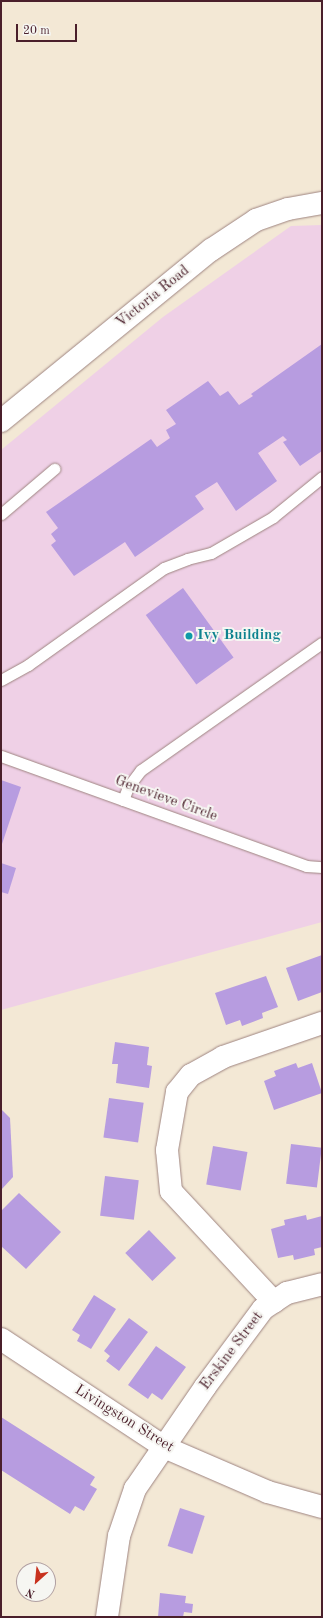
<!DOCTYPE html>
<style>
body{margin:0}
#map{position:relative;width:323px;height:1618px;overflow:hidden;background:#f3e8d5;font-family:"Old Standard TT",serif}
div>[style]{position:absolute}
.built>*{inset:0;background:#efd0e6}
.building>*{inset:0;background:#b79ce0;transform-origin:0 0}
.roads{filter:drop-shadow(0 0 1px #9e8480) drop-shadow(0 0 1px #9e8480)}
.service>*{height:11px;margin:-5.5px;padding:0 5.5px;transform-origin:5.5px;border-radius:5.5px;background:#fff}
.minor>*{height:22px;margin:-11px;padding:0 11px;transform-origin:11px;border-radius:11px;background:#fff}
.tertiary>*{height:22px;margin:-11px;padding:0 11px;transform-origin:11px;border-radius:11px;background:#fff}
.dots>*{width:11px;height:11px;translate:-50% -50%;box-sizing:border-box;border:2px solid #f6f6f2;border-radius:50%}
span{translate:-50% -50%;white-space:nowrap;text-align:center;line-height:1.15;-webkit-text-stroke:4px #f6f6f2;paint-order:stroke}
.street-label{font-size:15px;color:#4a1f2b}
.culture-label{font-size:15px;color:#0d838f;font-weight:700}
.left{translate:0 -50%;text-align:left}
.frame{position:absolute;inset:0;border:2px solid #4a1f2b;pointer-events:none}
.north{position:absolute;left:16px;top:1562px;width:40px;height:40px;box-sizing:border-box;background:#f6f6f2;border:1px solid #b1a0a2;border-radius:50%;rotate:207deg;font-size:11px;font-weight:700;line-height:16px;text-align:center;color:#4a1f2b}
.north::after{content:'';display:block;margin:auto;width:14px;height:18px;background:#c8321e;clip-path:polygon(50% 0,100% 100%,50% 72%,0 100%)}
.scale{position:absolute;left:16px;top:24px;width:61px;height:18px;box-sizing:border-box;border:2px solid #4a1f2b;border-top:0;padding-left:5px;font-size:12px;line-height:14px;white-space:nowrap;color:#4a1f2b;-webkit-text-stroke:3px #f6f6f2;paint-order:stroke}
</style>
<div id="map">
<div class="built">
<i style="clip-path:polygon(322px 225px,322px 922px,1px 1010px,1px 450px,163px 317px,291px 226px)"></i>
</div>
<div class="building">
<i style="clip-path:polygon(322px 344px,322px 451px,300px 466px,283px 442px,287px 440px,283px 436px,258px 453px,277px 481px,236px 511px,217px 482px,195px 496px,204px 509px,135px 557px,125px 542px,74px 576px,51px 545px,56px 541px,51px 534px,58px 528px,46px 512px,151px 439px,157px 447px,170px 438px,166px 430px,176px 424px,166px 410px,208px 381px,220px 396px,228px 391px,239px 405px,253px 396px,251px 394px)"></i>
<i style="left:183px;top:588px;width:86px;height:46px;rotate:54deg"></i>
<i style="clip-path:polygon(1px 780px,21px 787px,1px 847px)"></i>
<i style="clip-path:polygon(1px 863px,16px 868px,8px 894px,1px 892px)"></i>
<i style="clip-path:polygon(322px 955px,322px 992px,298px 1001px,286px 968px)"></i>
<i style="clip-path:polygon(266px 976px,278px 1007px,262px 1013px,263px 1018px,242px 1026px,240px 1020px,226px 1025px,215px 993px)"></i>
<i style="clip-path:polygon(115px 1042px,149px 1047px,147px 1065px,152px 1066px,149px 1088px,116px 1083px,118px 1064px,112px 1064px)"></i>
<i style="clip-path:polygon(296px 1063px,298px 1068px,312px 1063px,322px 1093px,274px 1110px,264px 1081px,276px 1076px,274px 1071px)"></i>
<i style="left:109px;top:1098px;width:35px;height:40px;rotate:8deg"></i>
<i style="clip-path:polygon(1px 1109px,10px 1118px,13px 1177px,1px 1190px)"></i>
<i style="left:291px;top:1144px;width:31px;height:40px;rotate:7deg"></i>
<i style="left:213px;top:1146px;width:35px;height:39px;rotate:10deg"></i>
<i style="left:105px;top:1176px;width:34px;height:40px;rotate:7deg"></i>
<i style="clip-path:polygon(19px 1193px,61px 1232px,26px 1269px,1px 1246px,1px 1211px)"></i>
<i style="clip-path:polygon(306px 1215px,307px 1220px,322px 1216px,322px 1247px,314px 1249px,315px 1255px,294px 1260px,293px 1255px,278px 1258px,271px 1229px,285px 1225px,284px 1220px)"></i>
<i style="left:149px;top:1230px;width:39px;height:33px;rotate:46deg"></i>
<i style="clip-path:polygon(94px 1295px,116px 1309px,91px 1349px,77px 1341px,80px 1335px,72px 1330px)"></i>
<i style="clip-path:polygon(129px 1318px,148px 1332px,119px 1371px,106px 1361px,110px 1356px,104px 1351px)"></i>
<i style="clip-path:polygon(156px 1346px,186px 1367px,162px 1400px,152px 1393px,148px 1399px,128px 1385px)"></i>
<i style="clip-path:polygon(1px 1417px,95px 1477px,90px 1485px,97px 1489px,84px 1511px,75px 1506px,70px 1514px,1px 1470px)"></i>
<i style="left:180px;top:1508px;width:26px;height:40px;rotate:18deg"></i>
<i style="clip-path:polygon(160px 1593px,186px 1596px,185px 1603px,193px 1604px,192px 1613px,184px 1612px,183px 1617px,158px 1617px)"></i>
</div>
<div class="roads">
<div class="service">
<i style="left:1px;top:514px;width:70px;rotate:-40.3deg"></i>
<i style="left:1px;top:680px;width:31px;rotate:-29deg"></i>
<i style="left:28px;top:665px;width:167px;rotate:-35.5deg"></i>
<i style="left:164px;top:568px;width:25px;rotate:-21deg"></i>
<i style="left:187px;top:559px;width:25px;rotate:-14deg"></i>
<i style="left:211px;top:553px;width:72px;rotate:-30.1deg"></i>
<i style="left:273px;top:517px;width:63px;rotate:-39.2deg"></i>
<i style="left:1px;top:756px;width:324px;rotate:19.8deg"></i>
<i style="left:306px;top:866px;width:16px;rotate:4deg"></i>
<i style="left:123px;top:800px;width:14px;rotate:-69deg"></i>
<i style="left:128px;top:787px;width:21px;rotate:-53deg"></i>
<i style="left:141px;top:770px;width:221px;rotate:-35.1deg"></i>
</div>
<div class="minor">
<i style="left:274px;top:1302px;width:151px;rotate:-132.9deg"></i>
<i style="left:171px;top:1191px;width:41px;rotate:-95.6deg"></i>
<i style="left:167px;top:1150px;width:59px;rotate:-80.2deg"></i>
<i style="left:177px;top:1092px;width:22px;rotate:-51deg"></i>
<i style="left:191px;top:1075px;width:37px;rotate:-29deg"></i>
<i style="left:223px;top:1057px;width:105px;rotate:-19deg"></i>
<i style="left:107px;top:1617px;width:82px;rotate:-81.6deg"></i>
<i style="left:119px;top:1536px;width:50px;rotate:-71.2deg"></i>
<i style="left:135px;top:1489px;width:124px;rotate:-55.5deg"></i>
<i style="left:205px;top:1387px;width:97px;rotate:-53.4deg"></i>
<i style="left:263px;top:1309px;width:29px;rotate:-34deg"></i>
<i style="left:287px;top:1293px;width:36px;rotate:-14deg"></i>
</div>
<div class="tertiary">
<i style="left:1px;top:421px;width:271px;rotate:-39.2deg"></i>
<i style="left:211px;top:250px;width:54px;rotate:-33.7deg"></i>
<i style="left:256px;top:220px;width:34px;rotate:-19deg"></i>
<i style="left:288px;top:209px;width:35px;rotate:-10deg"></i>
<i style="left:1px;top:1339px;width:196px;rotate:33.5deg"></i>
<i style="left:164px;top:1447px;width:113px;rotate:23.4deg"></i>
<i style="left:268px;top:1492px;width:56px;rotate:15.5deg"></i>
</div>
</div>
<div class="dots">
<i style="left:189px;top:636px;background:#0f9aa8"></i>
</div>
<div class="street-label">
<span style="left:153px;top:297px;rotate:-39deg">Victoria Road</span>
<span style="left:166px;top:799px;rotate:20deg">Genevieve Circle</span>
<span style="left:232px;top:1351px;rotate:-53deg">Erskine Street</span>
<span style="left:124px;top:1419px;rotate:32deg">Livingston Street</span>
</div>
<div class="culture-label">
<span class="left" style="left:197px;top:636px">Ivy Building</span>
</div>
<div class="frame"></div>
<div class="north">N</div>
<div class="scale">20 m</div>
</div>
